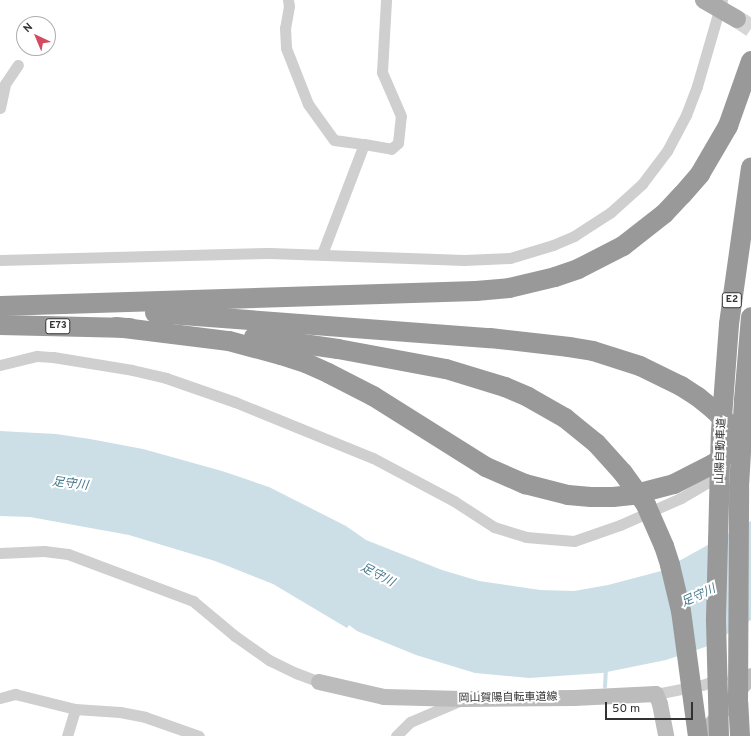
<!DOCTYPE html>
<meta charset="utf-8">
<style>
body{margin:0}
#map{position:relative;width:751px;height:736px;overflow:hidden;background:#fff;font-family:Overpass,"Noto Sans JP",sans-serif}
div>[style]{position:absolute}
.water>*{inset:0;background:#ccdfe6}
.stream>*{height:3.5px;margin:-1.75px;padding:0 1.75px;transform-origin:1.75px;border-radius:1.75px;background:#ccdfe6}
.primary-tunnel>*{height:18px;margin-top:-9px;transform-origin:0;background:repeating-linear-gradient(90deg,#d6d6d6 0 18px,transparent 0 27px)}
.street>*{height:11px;margin:-5.5px;padding:0 5.5px;transform-origin:5.5px;border-radius:5.5px;background:#cfcfcf}
.secondary>*{height:16px;margin:-8px;padding:0 8px;transform-origin:8px;border-radius:8px;background:#bcbcbc}
.primary>*{height:18px;margin:-9px;padding:0 9px;transform-origin:9px;border-radius:9px;background:#aaa}
.highway>*{height:20px;margin:-10px;padding:0 10px;transform-origin:10px;border-radius:10px;background:#999}
.highway-bridge>*{height:20px;margin:-10px;padding:0 10px;transform-origin:10px;border-radius:10px;background:#999}
span{translate:-50% -50%;white-space:nowrap;text-align:center;line-height:1.15;-webkit-text-stroke:4px #fff;paint-order:stroke}
.shield-label span{padding:1px 3px;background:#fff;border:1px solid;border-radius:3px;-webkit-text-stroke-width:0}
.shield-label{font-size:10px;color:#323232;font-weight:700}
.street-label{font-size:11px;color:#323232}
.water-label{font-size:12px;color:#48788c;font-style:italic}
.north{position:absolute;left:16px;top:16px;width:40px;height:40px;box-sizing:border-box;background:#fff;border:1px solid #adadad;border-radius:50%;rotate:316deg;font-size:11px;font-weight:700;line-height:16px;text-align:center;color:#323232}
.north::after{content:'';display:block;margin:auto;width:14px;height:18px;background:#d24b62;clip-path:polygon(50% 0,100% 100%,50% 72%,0 100%)}
.scale{position:absolute;left:605px;top:702px;width:88px;height:18px;box-sizing:border-box;border:2px solid #323232;border-top:0;padding-left:5px;font-size:12px;line-height:14px;white-space:nowrap;color:#323232;-webkit-text-stroke:3px #fff;paint-order:stroke}
</style>
<div id="map">
<div class="water">
<i style="clip-path:polygon(0 431px,56px 434px,90px 439px,143px 449px,222px 471px,269px 487px,346px 526px,366px 540px,442px 570px,479px 581px,540px 590px,574px 591px,608px 585px,661px 571px,751px 521px,751px 620px,705px 647px,666px 660px,602px 673px,529px 678px,475px 673px,416px 655px,357px 631px,349px 625px,347px 628px,273px 584px,215px 561px,129px 535px,30px 517px,0 516px)"></i>
</div>
<div class="stream">
<i style="left:605px;top:687px;width:19px;rotate:-87deg"></i>
</div>
<div class="primary-tunnel">
<i style="left:737px;top:19px;width:17px;rotate:33deg"></i>
</div>
<div class="street">
<i style="left:288px;top:0;width:6px;rotate:81deg"></i>
<i style="left:289px;top:6px;width:22px;rotate:100deg"></i>
<i style="left:285px;top:28px;width:20px;rotate:87deg"></i>
<i style="left:286px;top:48px;width:60px;rotate:68.6deg"></i>
<i style="left:308px;top:104px;width:44px;rotate:54.2deg"></i>
<i style="left:334px;top:140px;width:30px;rotate:8deg"></i>
<i style="left:364px;top:144px;width:118px;rotate:110.9deg"></i>
<i style="left:0;top:108px;width:25px;rotate:-78deg"></i>
<i style="left:5px;top:84px;width:23px;rotate:-56deg"></i>
<i style="left:364px;top:144px;width:27px;rotate:10deg"></i>
<i style="left:391px;top:149px;width:9px;rotate:-41deg"></i>
<i style="left:398px;top:143px;width:27px;rotate:-84deg"></i>
<i style="left:401px;top:116px;width:48px;rotate:-113.4deg"></i>
<i style="left:382px;top:72px;width:72px;rotate:-86.8deg"></i>
<i style="left:0;top:260px;width:270px;rotate:-1.5deg"></i>
<i style="left:270px;top:253px;width:194px;rotate:2.1deg"></i>
<i style="left:464px;top:260px;width:46px;rotate:-2.5deg"></i>
<i style="left:510px;top:258px;width:45px;rotate:-16.8deg"></i>
<i style="left:553px;top:245px;width:23px;rotate:-23deg"></i>
<i style="left:574px;top:236px;width:44px;rotate:-33deg"></i>
<i style="left:611px;top:212px;width:42px;rotate:-42.1deg"></i>
<i style="left:642px;top:184px;width:41px;rotate:-52.9deg"></i>
<i style="left:667px;top:151px;width:41px;rotate:-62.2deg"></i>
<i style="left:686px;top:115px;width:31px;rotate:-69deg"></i>
<i style="left:697px;top:86px;width:90px;rotate:-73.8deg"></i>
<i style="left:0;top:365px;width:38px;rotate:-14deg"></i>
<i style="left:37px;top:356px;width:16px;rotate:4deg"></i>
<i style="left:53px;top:357px;width:80px;rotate:9.3deg"></i>
<i style="left:132px;top:370px;width:35px;rotate:13deg"></i>
<i style="left:166px;top:378px;width:73px;rotate:19.2deg"></i>
<i style="left:235px;top:402px;width:149px;rotate:22.1deg"></i>
<i style="left:373px;top:458px;width:92px;rotate:28deg"></i>
<i style="left:454px;top:501px;width:48px;rotate:33deg"></i>
<i style="left:494px;top:527px;width:34px;rotate:17deg"></i>
<i style="left:526px;top:537px;width:48px;rotate:4.8deg"></i>
<i style="left:574px;top:541px;width:49px;rotate:-19.2deg"></i>
<i style="left:620px;top:525px;width:67px;rotate:-23.9deg"></i>
<i style="left:681px;top:498px;width:48px;rotate:-30.3deg"></i>
<i style="left:0;top:553px;width:44px;rotate:-2.6deg"></i>
<i style="left:44px;top:551px;width:24px;rotate:7deg"></i>
<i style="left:68px;top:554px;width:134px;rotate:20.6deg"></i>
<i style="left:193px;top:601px;width:55px;rotate:39.8deg"></i>
<i style="left:235px;top:636px;width:42px;rotate:35.2deg"></i>
<i style="left:269px;top:660px;width:30px;rotate:26deg"></i>
<i style="left:296px;top:673px;width:25px;rotate:21deg"></i>
<i style="left:656px;top:694px;width:47px;rotate:-11.1deg"></i>
<i style="left:702px;top:685px;width:21px;rotate:-19deg"></i>
<i style="left:0;top:698px;width:16px;rotate:-15deg"></i>
<i style="left:15px;top:694px;width:62px;rotate:14deg"></i>
<i style="left:67px;top:736px;width:28px;rotate:-73deg"></i>
<i style="left:75px;top:709px;width:45px;rotate:3.8deg"></i>
<i style="left:120px;top:712px;width:25px;rotate:11deg"></i>
<i style="left:145px;top:717px;width:57px;rotate:19.4deg"></i>
<i style="left:396px;top:736px;width:20px;rotate:-45deg"></i>
<i style="left:410px;top:722px;width:53px;rotate:-23.2deg"></i>
</div>
<div class="secondary">
<i style="left:319px;top:682px;width:67px;rotate:13deg"></i>
<i style="left:384px;top:697px;width:79px;rotate:1.5deg"></i>
<i style="left:463px;top:699px;width:111px;rotate:-0.5deg"></i>
<i style="left:574px;top:698px;width:82px;rotate:-2.8deg"></i>
<i style="left:656px;top:694px;width:11px;rotate:68deg"></i>
<i style="left:660px;top:704px;width:33px;rotate:79deg"></i>
<i style="left:702px;top:736px;width:77px;rotate:-50.8deg"></i>
</div>
<div class="primary">
<i style="left:704px;top:0;width:38px;rotate:30deg"></i>
</div>
<div class="highway">
<i style="left:0;top:306px;width:476px;rotate:-1.8deg"></i>
<i style="left:476px;top:291px;width:33px;rotate:-5deg"></i>
<i style="left:509px;top:288px;width:47px;rotate:-13.4deg"></i>
<i style="left:555px;top:277px;width:24px;rotate:-19deg"></i>
<i style="left:578px;top:269px;width:51px;rotate:-27.1deg"></i>
<i style="left:623px;top:246px;width:52px;rotate:-38deg"></i>
<i style="left:664px;top:214px;width:26px;rotate:-47deg"></i>
<i style="left:682px;top:195px;width:28px;rotate:-49deg"></i>
<i style="left:700px;top:174px;width:56px;rotate:-59.7deg"></i>
<i style="left:728px;top:126px;width:69px;rotate:-70.5deg"></i>
<i style="left:155px;top:313px;width:336px;rotate:4.3deg"></i>
<i style="left:0;top:325px;width:130px;rotate:1.3deg"></i>
<i style="left:116px;top:327px;width:114px;rotate:7.1deg"></i>
<i style="left:229px;top:341px;width:54px;rotate:15.1deg"></i>
<i style="left:281px;top:355px;width:26px;rotate:18deg"></i>
<i style="left:306px;top:363px;width:24px;rotate:24deg"></i>
<i style="left:328px;top:373px;width:51px;rotate:27.1deg"></i>
<i style="left:373px;top:396px;width:133px;rotate:32.1deg"></i>
<i style="left:486px;top:467px;width:43px;rotate:23.6deg"></i>
<i style="left:525px;top:484px;width:44px;rotate:14.3deg"></i>
<i style="left:568px;top:495px;width:23px;rotate:5deg"></i>
<i style="left:591px;top:497px;width:22px"></i>
<i style="left:613px;top:497px;width:19px;rotate:-6deg"></i>
<i style="left:632px;top:495px;width:43px;rotate:-14.7deg"></i>
<i style="left:674px;top:484px;width:44px;rotate:-27.1deg"></i>
<i style="left:713px;top:464px;width:22px;rotate:-34deg"></i>
<i style="left:731px;top:452px;width:27px;rotate:-42deg"></i>
<i style="left:254px;top:337px;width:85px;rotate:8.1deg"></i>
<i style="left:338px;top:349px;width:110px;rotate:10.5deg"></i>
<i style="left:446px;top:369px;width:62px;rotate:17deg"></i>
<i style="left:505px;top:387px;width:25px;rotate:23deg"></i>
<i style="left:528px;top:397px;width:43px;rotate:29.6deg"></i>
<i style="left:565px;top:418px;width:40px;rotate:39deg"></i>
<i style="left:596px;top:443px;width:40px;rotate:48deg"></i>
<i style="left:744px;top:400px;width:83px;rotate:-85.2deg"></i>
<i style="left:721px;top:431px;width:107px;rotate:-85.7deg"></i>
<i style="left:729px;top:324px;width:158px;rotate:-82deg"></i>
</div>
<div class="highway-bridge">
<i style="left:490px;top:338px;width:80px;rotate:6.5deg"></i>
<i style="left:569px;top:347px;width:24px;rotate:9deg"></i>
<i style="left:593px;top:351px;width:49px;rotate:17.7deg"></i>
<i style="left:640px;top:366px;width:46px;rotate:26deg"></i>
<i style="left:681px;top:386px;width:20px;rotate:33deg"></i>
<i style="left:698px;top:397px;width:21px;rotate:39deg"></i>
<i style="left:714px;top:410px;width:42px;rotate:44deg"></i>
<i style="left:623px;top:473px;width:39px;rotate:54deg"></i>
<i style="left:646px;top:505px;width:45px;rotate:66.3deg"></i>
<i style="left:664px;top:546px;width:20px;rotate:72deg"></i>
<i style="left:670px;top:565px;width:47px;rotate:76.6deg"></i>
<i style="left:681px;top:611px;width:126px;rotate:82.3deg"></i>
<i style="left:719px;top:736px;width:118px;rotate:-91.5deg"></i>
<i style="left:716px;top:618px;width:185px;rotate:-88.5deg"></i>
<i style="left:740px;top:736px;width:33px;rotate:-93deg"></i>
<i style="left:738px;top:703px;width:216px;rotate:-89.7deg"></i>
<i style="left:739px;top:487px;width:87px;rotate:-86.7deg"></i>
</div>
<div class="shield-label">
<span style="left:732px;top:300px">E2</span>
<span style="left:58px;top:326px">E73</span>
</div>
<div class="street-label">
<span style="left:721px;top:451px;rotate:-88deg">山陽自動車道</span>
<span style="left:508px;top:698px;rotate:-1deg">岡山賀陽自転車道線</span>
</div>
<div class="water-label">
<span style="left:70px;top:485px;rotate:7deg">足守川</span>
<span style="left:377px;top:576px;rotate:28deg">足守川</span>
<span style="left:699px;top:597px;rotate:-25deg">足守川</span>
</div>
<div class="north">N</div>
<div class="scale">50 m</div>
</div>
